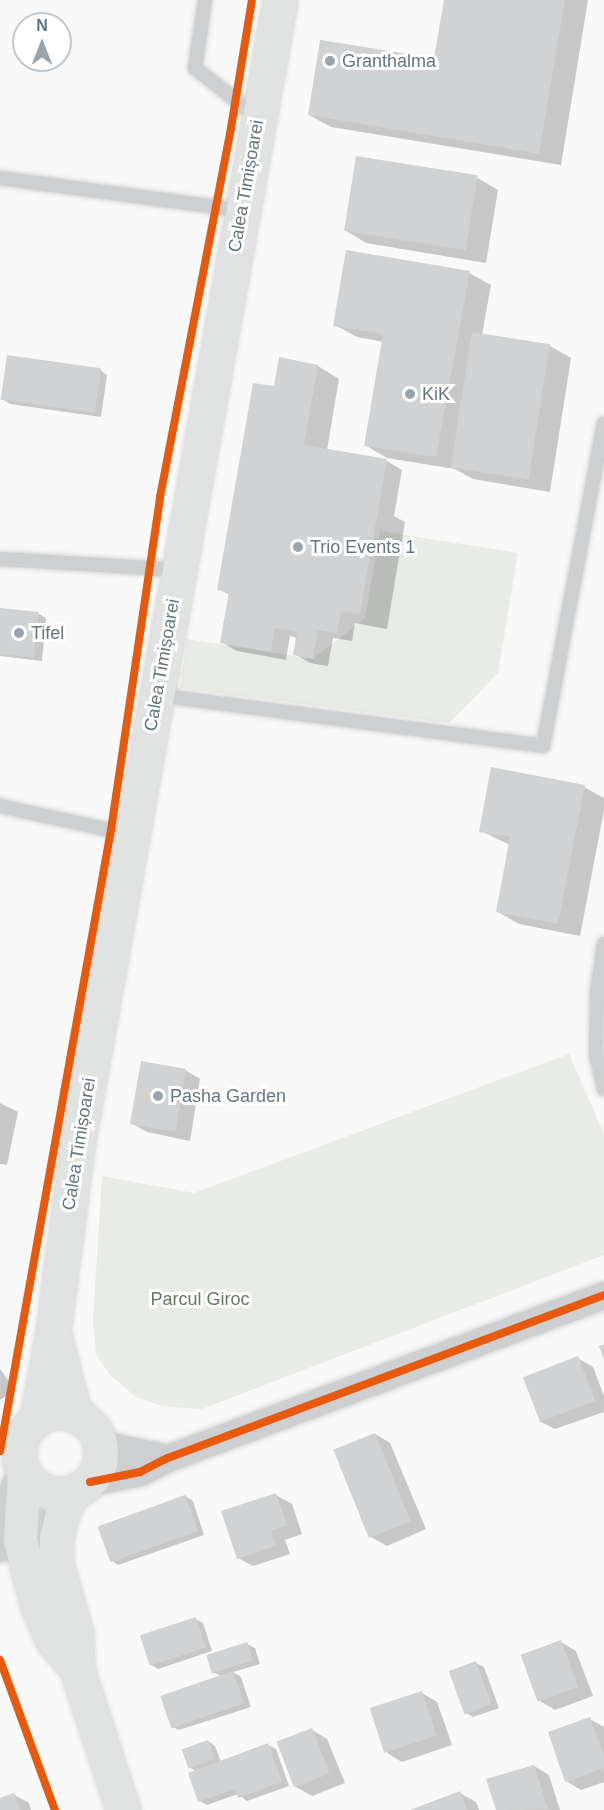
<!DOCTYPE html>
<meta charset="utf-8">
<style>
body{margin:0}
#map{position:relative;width:604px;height:1810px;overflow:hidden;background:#f9f9f9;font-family:Arial,sans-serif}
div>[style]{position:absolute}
.green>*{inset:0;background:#e8ebe6}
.shadow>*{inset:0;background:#0003}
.building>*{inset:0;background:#d0d2d3;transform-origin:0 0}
.roads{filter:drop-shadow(0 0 2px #d5d6d7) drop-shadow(0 0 2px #d5d6d7)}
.lane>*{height:14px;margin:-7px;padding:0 7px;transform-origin:7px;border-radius:7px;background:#cecfd0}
.street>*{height:27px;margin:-13.5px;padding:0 13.5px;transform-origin:13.5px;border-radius:13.5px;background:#cecfd0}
.secondary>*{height:33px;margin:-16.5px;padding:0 16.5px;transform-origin:16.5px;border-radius:16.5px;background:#e1e2e2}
.secondary>.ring{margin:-16.5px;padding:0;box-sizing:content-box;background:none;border:33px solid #e1e2e2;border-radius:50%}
.cycleway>*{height:8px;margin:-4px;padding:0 4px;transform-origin:4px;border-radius:4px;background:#e8590c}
.dots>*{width:16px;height:16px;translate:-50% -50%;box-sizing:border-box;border:3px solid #fff;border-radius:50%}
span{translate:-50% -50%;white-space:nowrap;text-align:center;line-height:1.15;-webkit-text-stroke:6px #fff;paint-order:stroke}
.poi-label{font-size:18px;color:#657683}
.left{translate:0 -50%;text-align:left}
.street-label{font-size:18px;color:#657683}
.park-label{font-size:18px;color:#687a64}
.north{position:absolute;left:12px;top:12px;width:60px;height:60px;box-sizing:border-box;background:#fff;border:2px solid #c1c8cd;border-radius:50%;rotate:0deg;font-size:16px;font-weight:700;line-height:24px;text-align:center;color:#657683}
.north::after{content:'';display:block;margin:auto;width:21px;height:27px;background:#99a4ac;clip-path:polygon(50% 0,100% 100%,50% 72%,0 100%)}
</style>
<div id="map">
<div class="green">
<i style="clip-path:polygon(380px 531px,518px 553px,498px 673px,449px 723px,180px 688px,187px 639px,313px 659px,365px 618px)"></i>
<i style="clip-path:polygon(569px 1054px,604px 1134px,604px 1255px,202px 1409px,161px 1406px,136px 1397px,109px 1374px,96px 1354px,93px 1320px,102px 1176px,194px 1193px)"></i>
</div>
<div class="shadow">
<i style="clip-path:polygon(445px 0,588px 0,561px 165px,331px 127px,309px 115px,435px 60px)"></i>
<i style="clip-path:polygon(476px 177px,498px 190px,486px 263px,366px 243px,345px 230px)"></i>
<i style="clip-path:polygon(469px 273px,491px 285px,482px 335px,550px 346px,571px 358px,550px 492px,473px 479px,455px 469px,387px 458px,365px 445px,384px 342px,357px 337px,335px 325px)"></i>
<i style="clip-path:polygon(318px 366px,339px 379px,327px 450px,387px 461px,402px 470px,394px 516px,405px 522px,387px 629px,355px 623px,352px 641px,333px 638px,328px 666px,310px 663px,295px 654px,298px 638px,290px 636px,286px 660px,237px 651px,221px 642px,230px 595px,218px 589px,275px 388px)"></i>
<i style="clip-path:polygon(100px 370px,107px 375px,101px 417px,10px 404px,2px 399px)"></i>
<i style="clip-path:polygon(0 610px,39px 614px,46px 618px,42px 661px,0 656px)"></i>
<i style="clip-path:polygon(584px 787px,604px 798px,604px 810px,580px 936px,519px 924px,498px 912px,510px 845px,481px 831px)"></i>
<i style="clip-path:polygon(185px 1070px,200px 1079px,190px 1141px,147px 1132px,131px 1123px)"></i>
<i style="clip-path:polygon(0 1103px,18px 1112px,7px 1165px,0 1164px)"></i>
<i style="clip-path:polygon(578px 1358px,593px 1367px,604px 1396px,604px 1412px,555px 1429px,539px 1421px)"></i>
<i style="clip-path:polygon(0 1369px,15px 1390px,0 1400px)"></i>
<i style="clip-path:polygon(375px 1434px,390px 1443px,426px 1529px,387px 1546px,371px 1537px)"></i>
<i style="clip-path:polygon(276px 1495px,292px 1504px,302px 1534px,285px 1540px,290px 1554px,253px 1566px,238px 1558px)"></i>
<i style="clip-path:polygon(185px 1496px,193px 1501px,204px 1535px,118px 1565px,111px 1560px,99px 1526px)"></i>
<i style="clip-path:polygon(196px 1619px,203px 1623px,212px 1651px,158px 1669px,150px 1664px)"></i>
<i style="clip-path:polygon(561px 1642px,576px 1651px,593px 1696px,555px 1710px,540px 1701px)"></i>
<i style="clip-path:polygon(247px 1644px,255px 1648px,260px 1664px,233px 1672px,241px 1677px,251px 1707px,179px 1730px,171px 1726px,221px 1676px,213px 1672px)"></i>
<i style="clip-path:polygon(476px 1663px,484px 1667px,499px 1708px,473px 1717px,466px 1713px)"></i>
<i style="clip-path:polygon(422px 1693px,437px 1702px,452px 1745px,402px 1762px,387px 1753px)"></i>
<i style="clip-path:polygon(590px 1719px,604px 1727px,604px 1782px,581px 1790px,566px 1781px)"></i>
<i style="clip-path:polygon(312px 1730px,327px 1739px,345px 1783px,312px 1796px,296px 1787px)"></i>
<i style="clip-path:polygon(208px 1741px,215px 1746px,221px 1762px,268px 1745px,276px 1749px,289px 1786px,247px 1801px,238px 1794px,207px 1805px,200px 1801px,196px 1771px,189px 1767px)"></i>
<i style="clip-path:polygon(534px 1766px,549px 1775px,560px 1810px,497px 1810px,488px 1780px)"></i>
<i style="clip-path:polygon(460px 1793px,476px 1802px,479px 1810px,414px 1810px)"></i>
<i style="clip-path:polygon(13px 1794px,29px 1803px,31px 1810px,0 1810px,0 1799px)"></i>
</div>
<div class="building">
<i style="clip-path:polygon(444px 0,565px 0,539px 154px,308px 115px,320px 40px,434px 58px)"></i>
<i style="left:356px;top:156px;width:123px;height:76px;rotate:9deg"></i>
<i style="clip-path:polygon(346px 250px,470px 271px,436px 457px,364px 446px,383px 334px,333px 326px)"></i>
<i style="left:472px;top:332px;width:79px;height:137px;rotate:9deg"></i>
<i style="left:7px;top:355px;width:95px;height:45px;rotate:8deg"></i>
<i style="clip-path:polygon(279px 357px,318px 365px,304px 445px,387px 459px,360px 614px,341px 611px,337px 633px,318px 630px,313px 659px,293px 655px,297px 632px,274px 628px,271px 652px,220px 643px,229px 592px,217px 590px,253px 383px,274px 386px)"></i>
<i style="left:0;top:608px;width:39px;height:46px;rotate:6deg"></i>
<i style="clip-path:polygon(491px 767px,585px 785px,558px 924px,496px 912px,510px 837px,479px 832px)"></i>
<i style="left:141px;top:1061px;width:46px;height:64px;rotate:10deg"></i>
<i style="clip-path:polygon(604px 1344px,604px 1360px,599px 1346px)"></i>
<i style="left:578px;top:1356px;width:48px;height:59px;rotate:69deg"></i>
<i style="left:375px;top:1433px;width:95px;height:45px;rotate:68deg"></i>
<i style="clip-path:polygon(276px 1493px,287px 1526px,271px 1531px,276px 1546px,237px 1559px,221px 1511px)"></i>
<i style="left:185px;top:1495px;width:38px;height:93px;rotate:70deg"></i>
<i style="left:196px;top:1617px;width:32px;height:59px;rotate:72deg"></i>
<i style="left:561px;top:1640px;width:50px;height:43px;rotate:70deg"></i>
<i style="left:247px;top:1642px;width:19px;height:43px;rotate:72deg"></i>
<i style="left:476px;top:1661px;width:46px;height:29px;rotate:70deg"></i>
<i style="left:233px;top:1671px;width:34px;height:77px;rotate:71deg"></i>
<i style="left:422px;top:1691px;width:47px;height:55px;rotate:72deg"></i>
<i style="clip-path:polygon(590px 1717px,604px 1756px,604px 1768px,565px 1782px,548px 1732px)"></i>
<i style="left:312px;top:1728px;width:49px;height:38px;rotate:69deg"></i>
<i style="left:208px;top:1740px;width:20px;height:28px;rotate:70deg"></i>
<i style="clip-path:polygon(268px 1743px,282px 1782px,238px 1798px,235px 1789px,198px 1802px,188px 1773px)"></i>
<i style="clip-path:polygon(534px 1765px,548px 1809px,496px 1810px,486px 1779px)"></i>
<i style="clip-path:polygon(460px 1791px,467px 1810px,410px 1810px)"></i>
<i style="clip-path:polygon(14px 1793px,20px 1810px,0 1810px,0 1798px)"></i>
</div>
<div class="roads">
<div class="lane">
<i style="left:205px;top:0;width:69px;rotate:98.4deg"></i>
<i style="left:195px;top:68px;width:79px;rotate:38.3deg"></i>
<i style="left:0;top:178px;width:243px;rotate:7.6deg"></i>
<i style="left:0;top:559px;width:178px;rotate:3.5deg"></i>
<i style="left:157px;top:695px;width:389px;rotate:7.5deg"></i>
<i style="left:543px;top:746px;width:328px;rotate:-79.3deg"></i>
<i style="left:0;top:806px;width:135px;rotate:12.4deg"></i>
<i style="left:604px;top:944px;width:49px;rotate:98.3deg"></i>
<i style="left:597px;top:992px;width:62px;rotate:90.9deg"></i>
<i style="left:596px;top:1054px;width:36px;rotate:77deg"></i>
</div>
<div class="street">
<i style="left:101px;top:1444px;width:68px;rotate:11.8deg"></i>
<i style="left:90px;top:1482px;width:51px;rotate:-11.3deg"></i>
<i style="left:140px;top:1472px;width:31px;rotate:-27deg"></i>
<i style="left:168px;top:1458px;width:465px;rotate:-20.5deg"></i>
<i style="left:0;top:1527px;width:46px;rotate:-71.2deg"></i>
<i style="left:0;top:1548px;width:22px;rotate:-22deg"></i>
<i style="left:20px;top:1540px;width:50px;rotate:-32.7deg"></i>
</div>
<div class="secondary">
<i style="left:54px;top:1336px;width:82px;rotate:75.1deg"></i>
<i class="ring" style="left:19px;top:1412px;width:49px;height:49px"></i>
<i style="left:37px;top:1419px;width:88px;rotate:-79.6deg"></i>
<i style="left:53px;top:1332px;width:187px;rotate:-82.6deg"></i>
<i style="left:77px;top:1147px;width:1165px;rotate:-79.96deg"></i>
<i style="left:24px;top:1474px;width:66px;rotate:93.5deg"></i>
<i style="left:20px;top:1540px;width:69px;rotate:75deg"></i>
<i style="left:38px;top:1607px;width:37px;rotate:66deg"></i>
<i style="left:53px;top:1641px;width:37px;rotate:49deg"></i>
<i style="left:72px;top:1493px;width:22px;rotate:117deg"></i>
<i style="left:62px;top:1513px;width:27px;rotate:103deg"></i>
<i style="left:56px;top:1539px;width:25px;rotate:90deg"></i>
<i style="left:56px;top:1564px;width:72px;rotate:73.8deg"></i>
<i style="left:76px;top:1633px;width:36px;rotate:88deg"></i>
<i style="left:77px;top:1669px;width:148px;rotate:71.9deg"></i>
</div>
</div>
<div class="cycleway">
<i style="left:0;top:1451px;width:631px;rotate:-79.87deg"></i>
<i style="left:111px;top:830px;width:337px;rotate:-81.6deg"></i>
<i style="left:160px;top:497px;width:376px;rotate:-79.1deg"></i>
<i style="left:231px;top:128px;width:130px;rotate:-80.7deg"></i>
<i style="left:90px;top:1482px;width:51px;rotate:-11.3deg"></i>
<i style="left:140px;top:1472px;width:31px;rotate:-27deg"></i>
<i style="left:168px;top:1458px;width:465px;rotate:-20.5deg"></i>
<i style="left:0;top:1660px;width:160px;rotate:69.9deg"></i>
</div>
<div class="dots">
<i style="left:330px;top:61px;background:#99a4ac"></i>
<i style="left:410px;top:394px;background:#99a4ac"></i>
<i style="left:298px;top:547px;background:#99a4ac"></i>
<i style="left:19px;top:633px;background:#99a4ac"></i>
<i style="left:158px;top:1096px;background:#99a4ac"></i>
</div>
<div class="poi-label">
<span class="left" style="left:342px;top:61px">Granthalma</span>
<span class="left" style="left:422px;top:394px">KiK</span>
<span class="left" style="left:310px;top:547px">Trio Events 1</span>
<span class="left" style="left:31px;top:633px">Tifel</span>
<span class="left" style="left:170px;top:1096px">Pasha Garden</span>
</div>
<div class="street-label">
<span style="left:246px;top:186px;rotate:-80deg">Calea Timișoarei</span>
<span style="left:162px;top:665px;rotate:-80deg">Calea Timișoarei</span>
<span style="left:79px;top:1144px;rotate:-81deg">Calea Timișoarei</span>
</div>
<div class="park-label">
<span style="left:200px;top:1299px">Parcul Giroc</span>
</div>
<div class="north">N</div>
</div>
